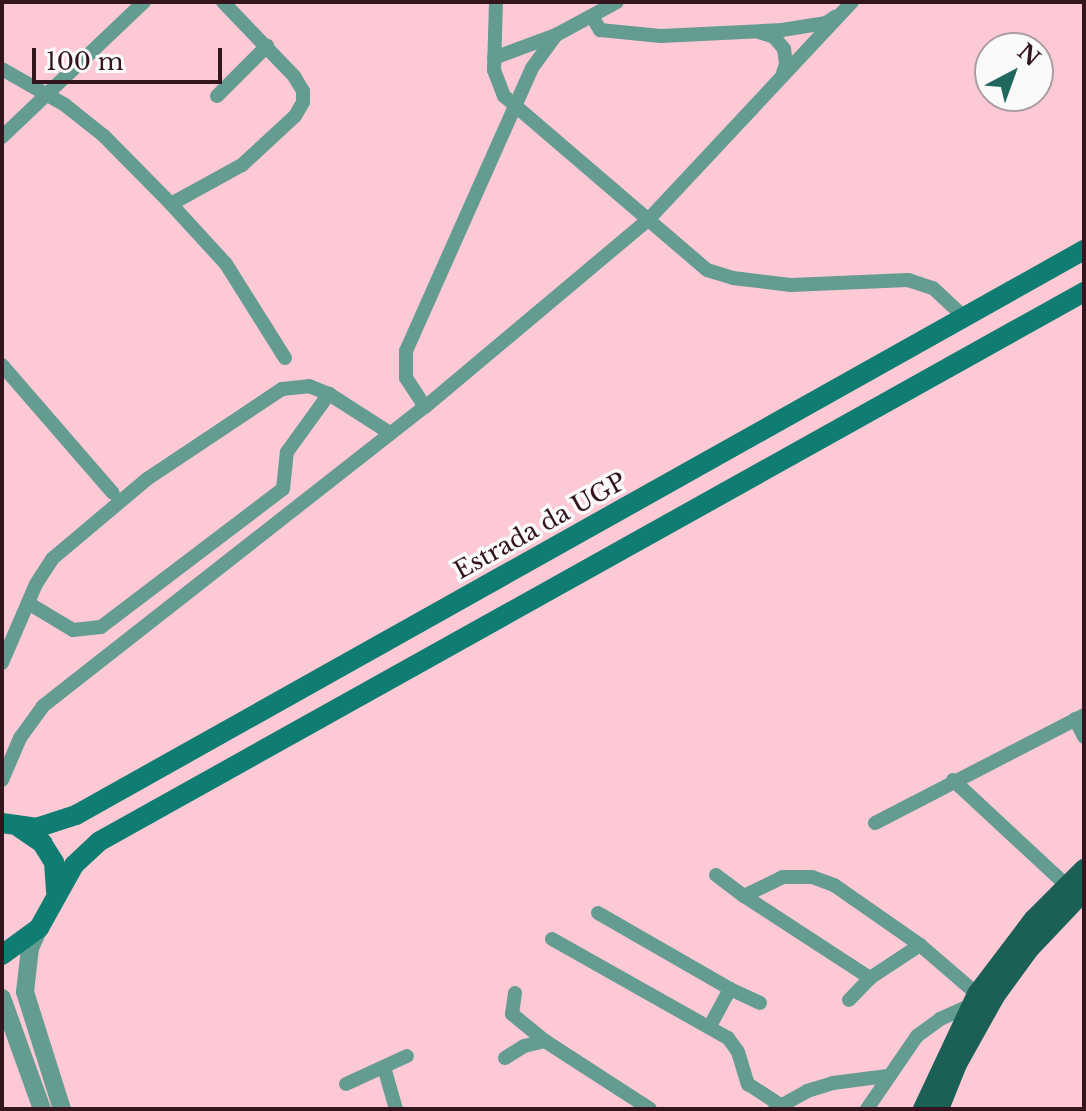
<!DOCTYPE html>
<style>
body{margin:0}
#map{position:relative;width:1086px;height:1111px;overflow:hidden;background:#fdc9d5;font-family:"Libre Baskerville",serif}
div>[style]{position:absolute}
.minor>*{height:14px;margin:-7px;padding:0 7px;transform-origin:7px;border-radius:7px;background:#649c92}
.tertiary>*{height:18px;margin:-9px;padding:0 9px;transform-origin:9px;border-radius:9px;background:#649c92}
.secondary>*{height:20px;margin:-10px;padding:0 10px;transform-origin:10px;border-radius:10px;background:#0f7d71}
.primary>*{height:20px;margin:-10px;padding:0 10px;transform-origin:10px;border-radius:10px;background:#1b6057}
span{translate:-50% -50%;white-space:nowrap;text-align:center;line-height:1.15;-webkit-text-stroke:7px #fafafa;paint-order:stroke}
.street-label{font-size:24px;color:#34151e}
.frame{position:absolute;inset:0;border:4px solid #34151e;pointer-events:none}
.north{position:absolute;left:974px;top:32px;width:80px;height:80px;box-sizing:border-box;background:#fafafa;border:2px solid #ab9ea2;border-radius:50%;rotate:41deg;font-size:22px;font-weight:700;line-height:32px;text-align:center;color:#34151e}
.north::after{content:'';display:block;margin:auto;width:28px;height:36px;background:#20685e;clip-path:polygon(50% 0,100% 100%,50% 72%,0 100%)}
.scale{position:absolute;left:32px;top:48px;width:190px;height:36px;box-sizing:border-box;border:4px solid #34151e;border-top:0;padding-left:10px;font-size:24px;line-height:28px;white-space:nowrap;color:#34151e;-webkit-text-stroke:6px #fafafa;paint-order:stroke}
</style>
<div id="map">
<div class="minor">
<i style="left:496px;top:2px;width:68px;rotate:91.7deg"></i>
<i style="left:494px;top:70px;width:28px;rotate:69deg"></i>
<i style="left:504px;top:96px;width:267px;rotate:40.6deg"></i>
<i style="left:707px;top:270px;width:27px;rotate:17deg"></i>
<i style="left:733px;top:278px;width:58px;rotate:6.9deg"></i>
<i style="left:791px;top:285px;width:117px;rotate:-2.4deg"></i>
<i style="left:908px;top:280px;width:26px;rotate:18deg"></i>
<i style="left:933px;top:288px;width:42px;rotate:43.1deg"></i>
<i style="left:593px;top:18px;width:14px;rotate:60deg"></i>
<i style="left:600px;top:30px;width:61px;rotate:5.6deg"></i>
<i style="left:661px;top:36px;width:121px;rotate:-2.8deg"></i>
<i style="left:782px;top:30px;width:45px;rotate:-9deg"></i>
<i style="left:826px;top:23px;width:11px;rotate:-34deg"></i>
<i style="left:759px;top:32px;width:16px;rotate:18deg"></i>
<i style="left:774px;top:37px;width:16px;rotate:50deg"></i>
<i style="left:784px;top:49px;width:15px;rotate:82deg"></i>
<i style="left:786px;top:64px;width:13px;rotate:108deg"></i>
<i style="left:494px;top:58px;width:66px;rotate:-20.4deg"></i>
<i style="left:556px;top:35px;width:69px;rotate:-28.4deg"></i>
<i style="left:2px;top:69px;width:73px;rotate:29.7deg"></i>
<i style="left:65px;top:105px;width:50px;rotate:38.5deg"></i>
<i style="left:104px;top:136px;width:95px;rotate:45.4deg"></i>
<i style="left:171px;top:204px;width:81px;rotate:47.5deg"></i>
<i style="left:226px;top:264px;width:111px;rotate:57.9deg"></i>
<i style="left:217px;top:96px;width:71px;rotate:-45deg"></i>
<i style="left:2px;top:137px;width:196px;rotate:-43.6deg"></i>
<i style="left:171px;top:204px;width:81px;rotate:-28.8deg"></i>
<i style="left:242px;top:165px;width:72px;rotate:-42.8deg"></i>
<i style="left:295px;top:116px;width:16px;rotate:-60deg"></i>
<i style="left:303px;top:102px;width:11px;rotate:-90deg"></i>
<i style="left:303px;top:91px;width:17px;rotate:-121deg"></i>
<i style="left:294px;top:76px;width:103px;rotate:-133.8deg"></i>
<i style="left:2px;top:365px;width:169px;rotate:49.1deg"></i>
<i style="left:425px;top:407px;width:35px;rotate:-123deg"></i>
<i style="left:406px;top:378px;width:27px;rotate:-90deg"></i>
<i style="left:406px;top:351px;width:310px;rotate:-66deg"></i>
<i style="left:532px;top:68px;width:41px;rotate:-54deg"></i>
<i style="left:28px;top:603px;width:52px;rotate:31deg"></i>
<i style="left:73px;top:630px;width:28px;rotate:-6deg"></i>
<i style="left:101px;top:627px;width:228px;rotate:-37.2deg"></i>
<i style="left:283px;top:489px;width:37px;rotate:-84deg"></i>
<i style="left:287px;top:452px;width:72px;rotate:-54.1deg"></i>
<i style="left:2px;top:663px;width:86px;rotate:-66.7deg"></i>
<i style="left:36px;top:584px;width:30px;rotate:-57deg"></i>
<i style="left:52px;top:559px;width:124px;rotate:-40.1deg"></i>
<i style="left:147px;top:479px;width:162px;rotate:-33.7deg"></i>
<i style="left:282px;top:389px;width:27px;rotate:-6deg"></i>
<i style="left:309px;top:386px;width:22px;rotate:22deg"></i>
<i style="left:329px;top:394px;width:72px;rotate:32.6deg"></i>
<i style="left:1075px;top:719px;width:20px;rotate:63deg"></i>
<i style="left:2px;top:780px;width:46px;rotate:-66.8deg"></i>
<i style="left:20px;top:738px;width:39px;rotate:-54deg"></i>
<i style="left:43px;top:706px;width:485px;rotate:-38.1deg"></i>
<i style="left:425px;top:407px;width:290px;rotate:-40deg"></i>
<i style="left:647px;top:221px;width:300px;rotate:-46.9deg"></i>
<i style="left:953px;top:780px;width:156px;rotate:42.9deg"></i>
<i style="left:875px;top:823px;width:235px;rotate:-27.3deg"></i>
<i style="left:716px;top:875px;width:35px;rotate:37deg"></i>
<i style="left:598px;top:913px;width:152px;rotate:29.9deg"></i>
<i style="left:730px;top:989px;width:42px;rotate:118.4deg"></i>
<i style="left:552px;top:939px;width:202px;rotate:29.4deg"></i>
<i style="left:728px;top:1038px;width:17px;rotate:54deg"></i>
<i style="left:738px;top:1052px;width:34px;rotate:73deg"></i>
<i style="left:748px;top:1084px;width:38px;rotate:33deg"></i>
<i style="left:870px;top:978px;width:150px;rotate:-146.9deg"></i>
<i style="left:744px;top:896px;width:43px;rotate:-26deg"></i>
<i style="left:783px;top:877px;width:29px"></i>
<i style="left:812px;top:877px;width:23px;rotate:20deg"></i>
<i style="left:834px;top:885px;width:105px;rotate:34.9deg"></i>
<i style="left:920px;top:945px;width:75px;rotate:40.7deg"></i>
<i style="left:730px;top:989px;width:33px;rotate:25deg"></i>
<i style="left:515px;top:993px;width:21px;rotate:98deg"></i>
<i style="left:512px;top:1014px;width:43px;rotate:39.3deg"></i>
<i style="left:849px;top:1000px;width:30px;rotate:-46deg"></i>
<i style="left:870px;top:978px;width:60px;rotate:-33.4deg"></i>
<i style="left:505px;top:1058px;width:22px;rotate:-32deg"></i>
<i style="left:524px;top:1046px;width:22px;rotate:-13deg"></i>
<i style="left:545px;top:1041px;width:125px;rotate:32.9deg"></i>
<i style="left:384px;top:1067px;width:44px;rotate:74.1deg"></i>
<i style="left:346px;top:1084px;width:67px;rotate:-24.7deg"></i>
<i style="left:775px;top:1109px;width:37px;rotate:-29deg"></i>
<i style="left:807px;top:1091px;width:27px;rotate:-17deg"></i>
<i style="left:833px;top:1083px;width:53px;rotate:-7.5deg"></i>
<i style="left:867px;top:1109px;width:88px;rotate:-55.6deg"></i>
<i style="left:917px;top:1036px;width:29px;rotate:-36deg"></i>
<i style="left:940px;top:1019px;width:35px;rotate:-24deg"></i>
</div>
<div class="tertiary">
<i style="left:39px;top:928px;width:22px;rotate:114deg"></i>
<i style="left:30px;top:948px;width:44px;rotate:96.5deg"></i>
<i style="left:25px;top:992px;width:123px;rotate:72.5deg"></i>
<i style="left:2px;top:998px;width:118px;rotate:70.2deg"></i>
</div>
<div class="secondary">
<i style="left:2px;top:823px;width:34px;rotate:8deg"></i>
<i style="left:36px;top:828px;width:42px;rotate:-18deg"></i>
<i style="left:76px;top:815px;width:1156px;rotate:-29.27deg"></i>
<i style="left:20px;top:828px;width:27px;rotate:34deg"></i>
<i style="left:42px;top:843px;width:22px;rotate:58deg"></i>
<i style="left:54px;top:862px;width:30px;rotate:86deg"></i>
<i style="left:2px;top:955px;width:46px;rotate:-36.1deg"></i>
<i style="left:39px;top:928px;width:72px;rotate:-60.9deg"></i>
<i style="left:74px;top:865px;width:35px;rotate:-43deg"></i>
<i style="left:100px;top:841px;width:1127px;rotate:-29.16deg"></i>
</div>
<div class="primary">
<i style="left:923px;top:1109px;width:127px;rotate:-64.8deg"></i>
<i style="left:977px;top:994px;width:94px;rotate:-52.8deg"></i>
<i style="left:1034px;top:919px;width:71px;rotate:-45deg"></i>
<i style="left:939px;top:1109px;width:48px;rotate:-68.2deg"></i>
<i style="left:957px;top:1064px;width:78px;rotate:-60.8deg"></i>
<i style="left:995px;top:996px;width:58px;rotate:-54.1deg"></i>
<i style="left:1029px;top:949px;width:80px;rotate:-46.5deg"></i>
</div>
<div class="street-label">
<span style="left:540px;top:526px;rotate:-29deg">Estrada da UGP</span>
</div>
<div class="frame"></div>
<div class="north">N</div>
<div class="scale">100 m</div>
</div>
